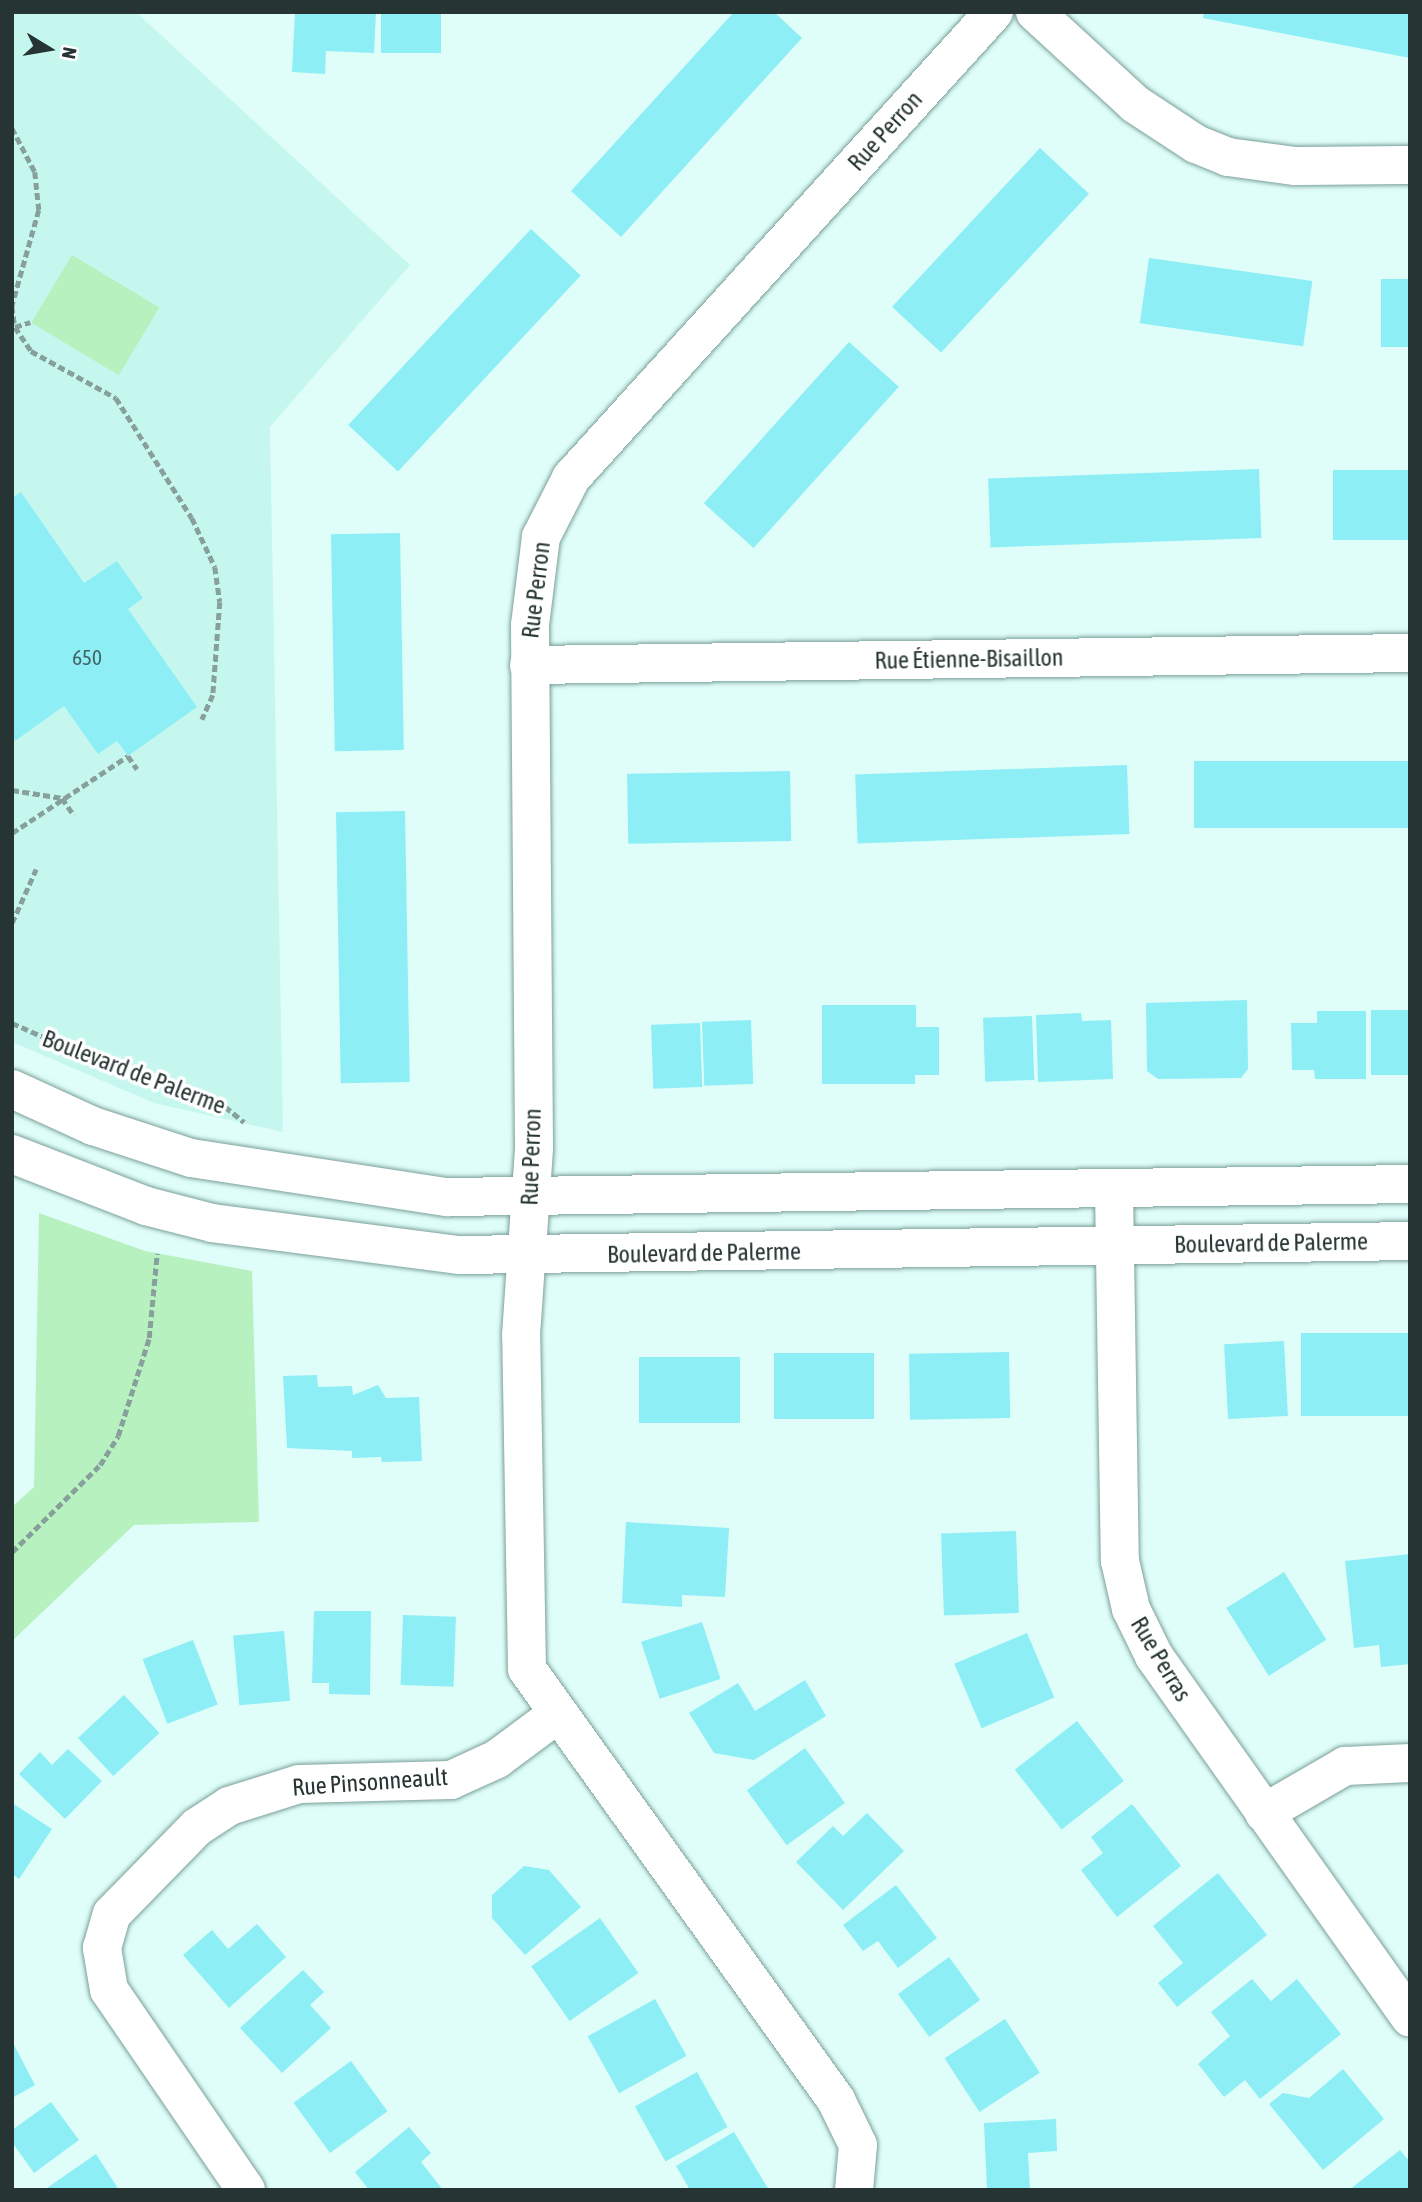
<!DOCTYPE html>
<meta charset="utf-8">
<style>
body{margin:0}
#map{position:relative;width:1422px;height:2202px;overflow:hidden;background:#dffef9;font-family:"Asap Condensed",sans-serif}
div>[style]{position:absolute}
.built>*{inset:0;background:#c6f7ef}
.green>*{inset:0;background:#b8f1c0;transform-origin:0 0}
.building>*{inset:0;background:#8deef6;transform-origin:0 0}
.path>*{height:4.5px;margin-top:-2.25px;transform-origin:0;background:repeating-linear-gradient(90deg,#88a09c 0 7px,transparent 0 10.5px)}
.roads{filter:drop-shadow(0 0 2px #7b9f9a) drop-shadow(0 0 2px #7b9f9a)}
.minor>*{height:38px;margin:-19px;padding:0 19px;transform-origin:19px;border-radius:19px;background:#fff}
span{translate:-50% -50%;white-space:nowrap;text-align:center;line-height:1.15;-webkit-text-stroke:7px #fff;paint-order:stroke}
.number-label{font-size:21px;color:#406364}
.number-label span{-webkit-text-stroke-width:0}
.street-label{font-size:24px;color:#263533}
.frame{position:absolute;inset:0;border:14px solid #263533;pointer-events:none}
.north{position:absolute;left:14px;top:14px;width:70px;height:70px;-webkit-text-stroke:5px #fff;paint-order:stroke;rotate:101deg;font-size:19px;font-weight:700;line-height:28px;text-align:center;color:#263533}
.north::after{content:'';display:block;margin:auto;width:24px;height:32px;background:#263533;clip-path:polygon(50% 0,100% 100%,50% 72%,0 100%)}
</style>
<div id="map">
<div class="built">
<i style="clip-path:polygon(12px 12px,136px 12px,410px 265px,270px 427px,283px 1132px,154px 1103px,12px 1042px)"></i>
</div>
<div class="green">
<i style="left:72px;top:255px;width:102px;height:79px;rotate:31deg"></i>
<i style="clip-path:polygon(39px 1213px,145px 1251px,252px 1271px,259px 1522px,134px 1525px,12px 1641px,12px 1507px,34px 1487px)"></i>
</div>
<div class="building">
<i style="clip-path:polygon(295px 12px,376px 12px,374px 53px,326px 51px,325px 74px,292px 72px)"></i>
<i style="left:381px;top:12px;width:60px;height:41px"></i>
<i style="clip-path:polygon(734px 12px,774px 12px,802px 38px,621px 237px,571px 191px)"></i>
<i style="clip-path:polygon(1204px 12px,1410px 12px,1410px 58px,1203px 18px)"></i>
<i style="left:1040px;top:148px;width:67px;height:217px;rotate:43deg"></i>
<i style="left:531px;top:229px;width:68px;height:268px;rotate:43deg"></i>
<i style="left:1149px;top:258px;width:165px;height:66px;rotate:8deg"></i>
<i style="left:1381px;top:279px;width:29px;height:68px"></i>
<i style="left:849px;top:342px;width:67px;height:217px;rotate:42deg"></i>
<i style="left:1259px;top:469px;width:69px;height:271px;rotate:88deg"></i>
<i style="left:1410px;top:470px;width:70px;height:77px;rotate:90deg"></i>
<i style="clip-path:polygon(21px 492px,84px 583px,117px 561px,143px 598px,128px 609px,197px 707px,128px 756px,117px 741px,98px 754px,64px 706px,15px 741px,12px 736px,12px 498px)"></i>
<i style="left:400px;top:533px;width:217px;height:69px;rotate:89deg"></i>
<i style="left:1410px;top:761px;width:67px;height:216px;rotate:90deg"></i>
<i style="left:1127px;top:765px;width:69px;height:272px;rotate:88deg"></i>
<i style="left:790px;top:771px;width:70px;height:163px;rotate:89deg"></i>
<i style="left:405px;top:811px;width:271px;height:69px;rotate:89deg"></i>
<i style="clip-path:polygon(1247px 1000px,1248px 1069px,1241px 1078px,1158px 1079px,1147px 1071px,1146px 1003px)"></i>
<i style="clip-path:polygon(822px 1005px,916px 1005px,916px 1027px,939px 1027px,939px 1075px,915px 1075px,915px 1084px,822px 1084px)"></i>
<i style="left:1371px;top:1010px;width:39px;height:65px"></i>
<i style="clip-path:polygon(1317px 1011px,1366px 1011px,1366px 1079px,1315px 1079px,1314px 1070px,1292px 1070px,1291px 1023px,1317px 1023px)"></i>
<i style="clip-path:polygon(1081px 1013px,1082px 1021px,1111px 1020px,1113px 1079px,1038px 1082px,1036px 1015px)"></i>
<i style="left:1032px;top:1016px;width:64px;height:49px;rotate:88deg"></i>
<i style="left:751px;top:1020px;width:64px;height:49px;rotate:88deg"></i>
<i style="left:700px;top:1023px;width:64px;height:49px;rotate:88deg"></i>
<i style="left:1410px;top:1333px;width:83px;height:109px;rotate:90deg"></i>
<i style="left:1284px;top:1341px;width:75px;height:60px;rotate:87deg"></i>
<i style="left:1009px;top:1352px;width:66px;height:100px;rotate:89deg"></i>
<i style="left:874px;top:1353px;width:66px;height:100px;rotate:90deg"></i>
<i style="left:639px;top:1357px;width:101px;height:66px"></i>
<i style="clip-path:polygon(317px 1375px,318px 1387px,352px 1386px,353px 1395px,378px 1385px,386px 1398px,419px 1397px,422px 1461px,382px 1462px,381px 1457px,352px 1458px,352px 1451px,287px 1448px,283px 1376px)"></i>
<i style="clip-path:polygon(626px 1522px,729px 1528px,725px 1597px,682px 1595px,682px 1607px,622px 1603px)"></i>
<i style="left:1016px;top:1531px;width:82px;height:75px;rotate:88deg"></i>
<i style="clip-path:polygon(1410px 1554px,1410px 1664px,1381px 1667px,1379px 1645px,1354px 1648px,1345px 1561px)"></i>
<i style="left:1284px;top:1572px;width:80px;height:68px;rotate:58deg"></i>
<i style="clip-path:polygon(314px 1611px,371px 1611px,370px 1695px,329px 1694px,329px 1683px,312px 1683px)"></i>
<i style="left:403px;top:1615px;width:53px;height:70px;rotate:2deg"></i>
<i style="left:702px;top:1622px;width:60px;height:64px;rotate:72deg"></i>
<i style="left:284px;top:1631px;width:70px;height:51px;rotate:85deg"></i>
<i style="left:1027px;top:1633px;width:70px;height:79px;rotate:67deg"></i>
<i style="left:193px;top:1640px;width:69px;height:54px;rotate:69deg"></i>
<i style="clip-path:polygon(805px 1680px,826px 1716px,754px 1760px,714px 1753px,689px 1713px,738px 1683px,755px 1711px)"></i>
<i style="left:124px;top:1695px;width:52px;height:63px;rotate:47deg"></i>
<i style="left:1077px;top:1721px;width:76px;height:79px;rotate:52deg"></i>
<i style="left:805px;top:1748px;width:68px;height:72px;rotate:54deg"></i>
<i style="clip-path:polygon(68px 1749px,102px 1781px,65px 1819px,19px 1774px,40px 1752px,52px 1765px)"></i>
<i style="clip-path:polygon(12px 1803px,52px 1829px,19px 1879px,12px 1874px)"></i>
<i style="clip-path:polygon(1132px 1804px,1181px 1866px,1117px 1917px,1081px 1870px,1103px 1853px,1091px 1837px)"></i>
<i style="clip-path:polygon(867px 1813px,904px 1851px,843px 1910px,796px 1862px,833px 1826px,843px 1836px)"></i>
<i style="clip-path:polygon(524px 1866px,549px 1870px,581px 1907px,525px 1955px,492px 1918px,492px 1895px)"></i>
<i style="clip-path:polygon(1218px 1873px,1267px 1935px,1177px 2007px,1158px 1983px,1183px 1963px,1153px 1926px)"></i>
<i style="clip-path:polygon(896px 1885px,937px 1938px,898px 1968px,878px 1941px,863px 1951px,843px 1925px)"></i>
<i style="left:600px;top:1918px;width:67px;height:84px;rotate:55deg"></i>
<i style="clip-path:polygon(257px 1924px,286px 1957px,229px 2008px,183px 1955px,212px 1930px,228px 1949px)"></i>
<i style="left:949px;top:1957px;width:53px;height:63px;rotate:54deg"></i>
<i style="clip-path:polygon(303px 1970px,324px 1992px,310px 2005px,331px 2028px,282px 2073px,240px 2028px)"></i>
<i style="clip-path:polygon(1252px 1979px,1271px 2001px,1297px 1979px,1341px 2034px,1260px 2099px,1245px 2080px,1224px 2097px,1198px 2064px,1230px 2036px,1211px 2012px)"></i>
<i style="left:655px;top:1999px;width:65px;height:77px;rotate:61deg"></i>
<i style="left:1005px;top:2019px;width:64px;height:72px;rotate:57deg"></i>
<i style="clip-path:polygon(12px 2041px,35px 2085px,12px 2098px)"></i>
<i style="left:351px;top:2061px;width:62px;height:71px;rotate:54deg"></i>
<i style="clip-path:polygon(1343px 2069px,1384px 2119px,1323px 2170px,1269px 2104px,1283px 2093px,1309px 2098px)"></i>
<i style="left:697px;top:2072px;width:63px;height:71px;rotate:61deg"></i>
<i style="clip-path:polygon(51px 2102px,79px 2140px,34px 2173px,12px 2142px,12px 2130px)"></i>
<i style="clip-path:polygon(1056px 2119px,1057px 2151px,1028px 2153px,1030px 2190px,987px 2190px,984px 2123px)"></i>
<i style="clip-path:polygon(409px 2127px,431px 2153px,421px 2162px,443px 2190px,369px 2190px,355px 2172px)"></i>
<i style="clip-path:polygon(734px 2132px,769px 2190px,690px 2190px,676px 2166px)"></i>
<i style="clip-path:polygon(1400px 2150px,1410px 2162px,1410px 2190px,1349px 2190px)"></i>
<i style="clip-path:polygon(96px 2154px,119px 2190px,44px 2190px)"></i>
</div>
<div class="path">
<i style="left:12px;top:128px;width:50px;rotate:62.4deg"></i>
<i style="left:35px;top:172px;width:38px;rotate:84deg"></i>
<i style="left:39px;top:210px;width:100px;rotate:105.7deg"></i>
<i style="left:12px;top:306px;width:21px;rotate:82deg"></i>
<i style="left:15px;top:327px;width:29px;rotate:56deg"></i>
<i style="left:31px;top:351px;width:97px;rotate:28.9deg"></i>
<i style="left:116px;top:398px;width:142px;rotate:57.7deg"></i>
<i style="left:192px;top:518px;width:54px;rotate:64.9deg"></i>
<i style="left:215px;top:567px;width:35px;rotate:82deg"></i>
<i style="left:220px;top:602px;width:93px;rotate:94.3deg"></i>
<i style="left:213px;top:695px;width:27px;rotate:114deg"></i>
<i style="left:15px;top:327px;width:16px;rotate:-18deg"></i>
<i style="left:12px;top:790px;width:51px;rotate:9.1deg"></i>
<i style="left:62px;top:798px;width:21px;rotate:55deg"></i>
<i style="left:12px;top:833px;width:139px;rotate:-33.6deg"></i>
<i style="left:128px;top:756px;width:16px;rotate:55deg"></i>
<i style="left:12px;top:923px;width:59px;rotate:-66deg"></i>
<i style="left:12px;top:1023px;width:115px;rotate:23.7deg"></i>
<i style="left:117px;top:1069px;width:105px;rotate:17.2deg"></i>
<i style="left:217px;top:1100px;width:35px;rotate:39deg"></i>
<i style="left:12px;top:1552px;width:124px;rotate:-44.7deg"></i>
<i style="left:100px;top:1465px;width:34px;rotate:-58deg"></i>
<i style="left:118px;top:1436px;width:103px;rotate:-72.4deg"></i>
<i style="left:149px;top:1338px;width:85px;rotate:-84.6deg"></i>
</div>
<div class="roads">
<div class="minor">
<i style="left:1035px;top:12px;width:136px;rotate:42.6deg"></i>
<i style="left:1135px;top:104px;width:73px;rotate:33.3deg"></i>
<i style="left:1196px;top:144px;width:35px;rotate:22deg"></i>
<i style="left:1228px;top:157px;width:68px;rotate:7.7deg"></i>
<i style="left:1295px;top:166px;width:115px;rotate:-0.5deg"></i>
<i style="left:529px;top:665px;width:881px;rotate:-0.78deg"></i>
<i style="left:12px;top:1089px;width:89px;rotate:24.6deg"></i>
<i style="left:93px;top:1126px;width:103px;rotate:18.1deg"></i>
<i style="left:191px;top:1158px;width:259px;rotate:8.7deg"></i>
<i style="left:447px;top:1197px;width:963px;rotate:-0.77deg"></i>
<i style="left:12px;top:1154px;width:144px;rotate:21.2deg"></i>
<i style="left:146px;top:1206px;width:68px;rotate:14.4deg"></i>
<i style="left:212px;top:1223px;width:249px;rotate:7.4deg"></i>
<i style="left:459px;top:1255px;width:951px;rotate:-0.84deg"></i>
<i style="left:1114px;top:1190px;width:371px;rotate:89.1deg"></i>
<i style="left:1120px;top:1561px;width:49px;rotate:77.1deg"></i>
<i style="left:1131px;top:1609px;width:52px;rotate:63.9deg"></i>
<i style="left:1154px;top:1656px;width:443px;rotate:54.7deg"></i>
<i style="left:1264px;top:1813px;width:94px;rotate:-30.1deg"></i>
<i style="left:1345px;top:1766px;width:65px;rotate:-2.6deg"></i>
<i style="left:246px;top:2190px;width:242px;rotate:-124.4deg"></i>
<i style="left:109px;top:1990px;width:43px;rotate:-99.5deg"></i>
<i style="left:102px;top:1948px;width:35px;rotate:-74deg"></i>
<i style="left:112px;top:1914px;width:122px;rotate:-45.7deg"></i>
<i style="left:197px;top:1827px;width:38px;rotate:-33deg"></i>
<i style="left:229px;top:1806px;width:73px;rotate:-17.4deg"></i>
<i style="left:299px;top:1784px;width:152px;rotate:-1.5deg"></i>
<i style="left:451px;top:1780px;width:51px;rotate:-24.5deg"></i>
<i style="left:497px;top:1759px;width:74px;rotate:-36.7deg"></i>
<i style="left:854px;top:2190px;width:45px;rotate:-84.9deg"></i>
<i style="left:858px;top:2145px;width:50px;rotate:-116.1deg"></i>
<i style="left:836px;top:2100px;width:530px;rotate:-125.64deg"></i>
<i style="left:527px;top:1669px;width:334px;rotate:-91deg"></i>
<i style="left:521px;top:1335px;width:188px;rotate:-86deg"></i>
<i style="left:534px;top:1147px;width:522px;rotate:-90.44deg"></i>
<i style="left:530px;top:625px;width:89px;rotate:-82.9deg"></i>
<i style="left:541px;top:537px;width:66px;rotate:-63deg"></i>
<i style="left:571px;top:478px;width:629px;rotate:-47.77deg"></i>
</div>
</div>
<div class="number-label">
<span style="left:87px;top:657px">650</span>
</div>
<div class="street-label">
<span style="left:885px;top:131px;rotate:-48deg">Rue Perron</span>
<span style="left:536px;top:590px;rotate:-83deg">Rue Perron</span>
<span style="left:969px;top:659px;rotate:-1deg">Rue Étienne-Bisaillon</span>
<span style="left:134px;top:1072px;rotate:21deg">Boulevard de Palerme</span>
<span style="left:531px;top:1157px;rotate:-88deg">Rue Perron</span>
<span style="left:1271px;top:1243px;rotate:-1deg">Boulevard de Palerme</span>
<span style="left:704px;top:1253px;rotate:-1deg">Boulevard de Palerme</span>
<span style="left:1161px;top:1659px;rotate:59deg">Rue Perras</span>
<span style="left:370px;top:1782px;rotate:-4deg">Rue Pinsonneault</span>
</div>
<div class="frame"></div>
<div class="north">N</div>
</div>
